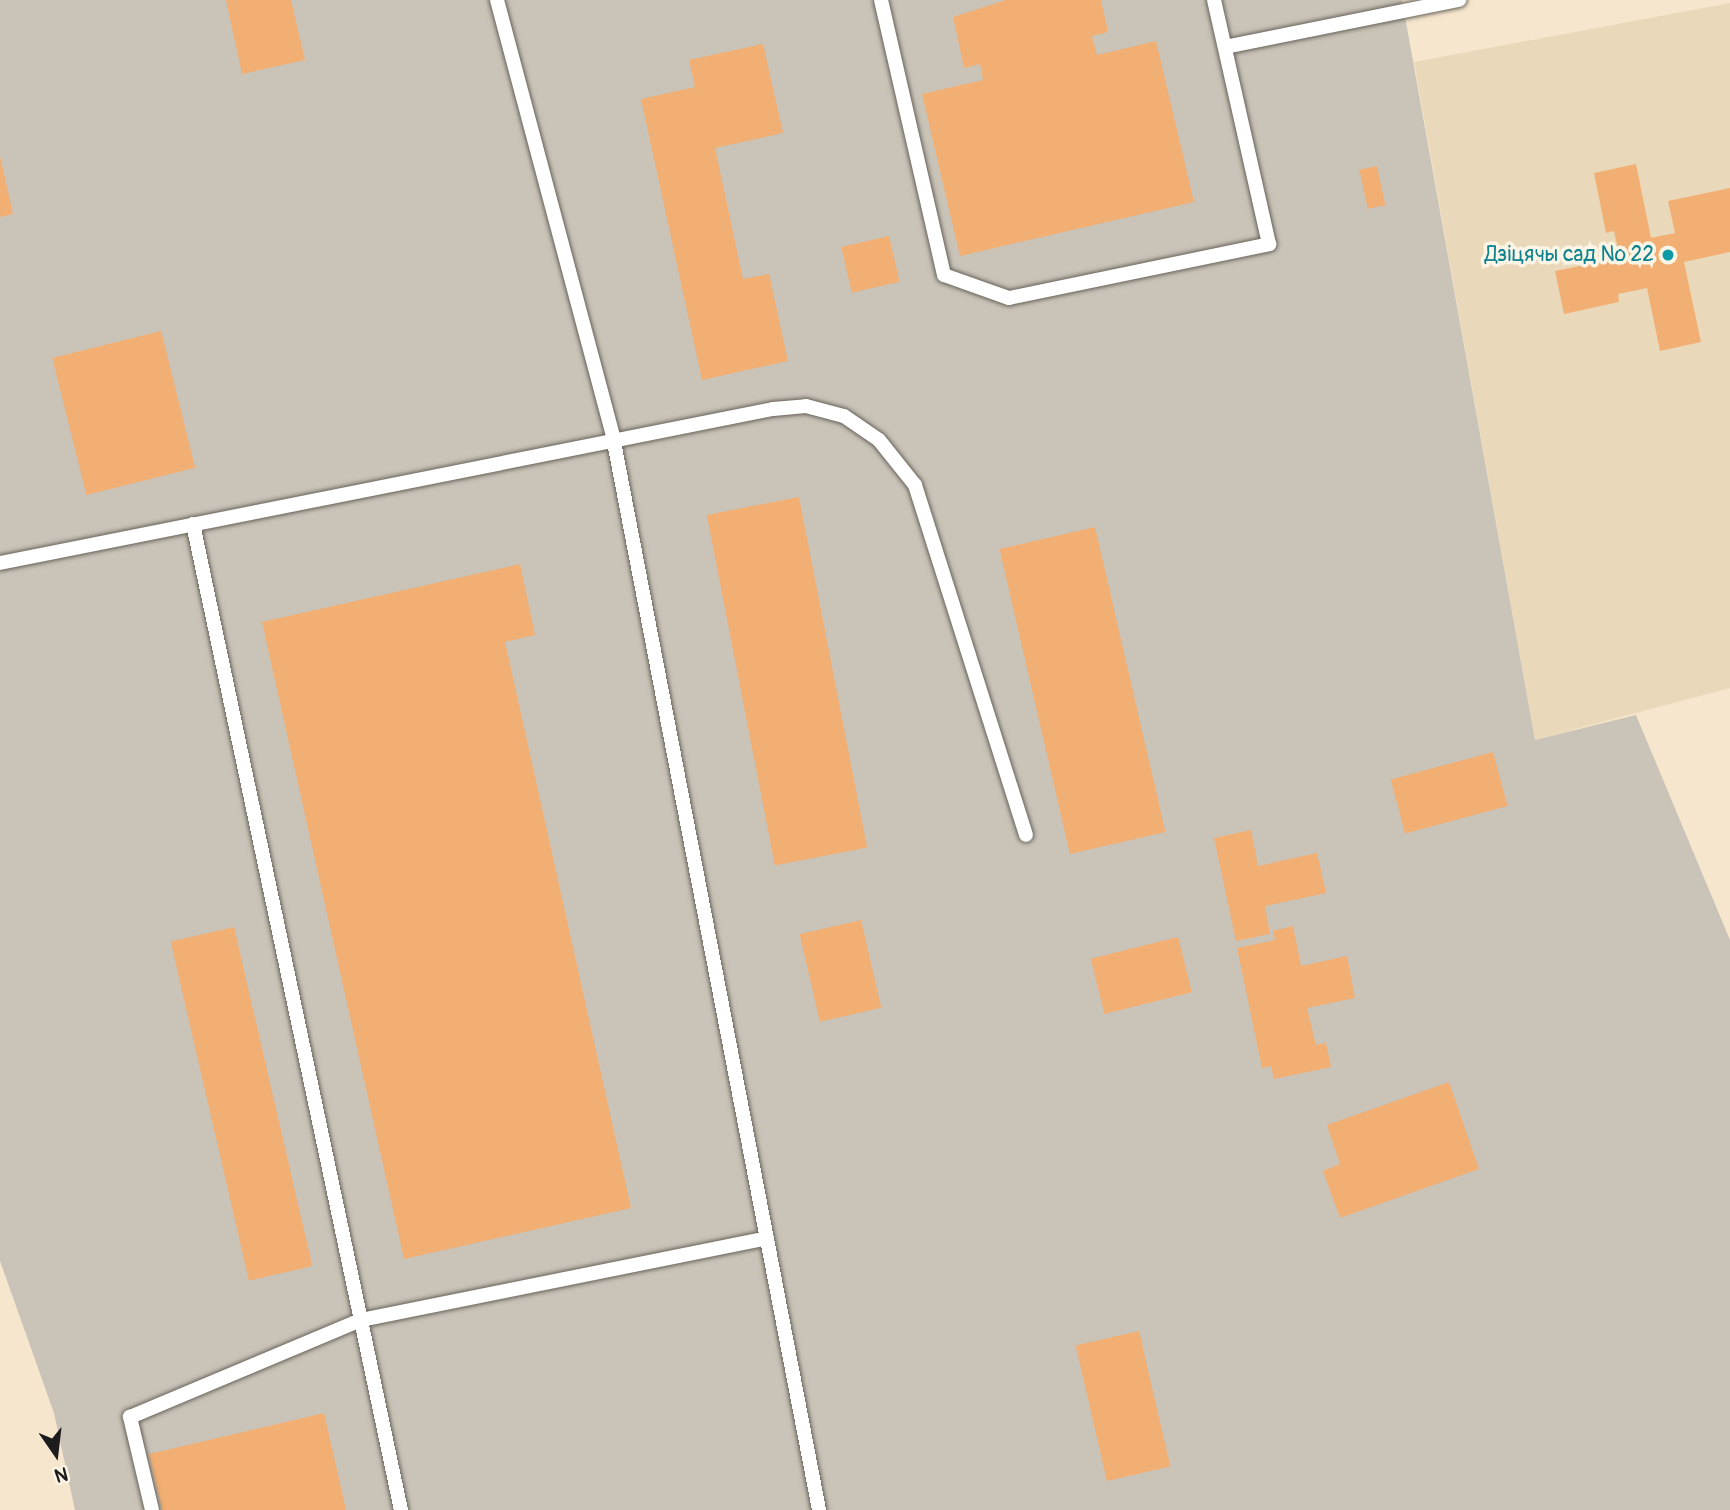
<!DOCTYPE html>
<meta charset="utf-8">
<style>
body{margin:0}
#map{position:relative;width:1730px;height:1510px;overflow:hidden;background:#f6e6cd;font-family:Pangolin,sans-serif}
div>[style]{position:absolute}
.built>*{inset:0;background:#e9d9ba}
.industrial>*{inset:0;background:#c9c3b8}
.building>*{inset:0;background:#f2af73;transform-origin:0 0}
.roads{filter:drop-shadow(0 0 2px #68635a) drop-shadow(0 0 2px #68635a)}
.service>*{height:14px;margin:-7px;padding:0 7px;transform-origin:7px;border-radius:7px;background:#fff}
.dots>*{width:19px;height:19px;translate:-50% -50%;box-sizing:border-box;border:4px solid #fcf5e5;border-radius:50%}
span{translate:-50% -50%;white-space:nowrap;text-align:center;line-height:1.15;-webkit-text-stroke:7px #fcf5e5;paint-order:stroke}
.culture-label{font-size:21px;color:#0d838f}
.right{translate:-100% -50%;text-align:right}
.north{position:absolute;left:21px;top:1419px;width:70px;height:70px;-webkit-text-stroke:5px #fcf5e5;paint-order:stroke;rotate:166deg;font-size:19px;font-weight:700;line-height:28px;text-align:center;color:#1c1c1c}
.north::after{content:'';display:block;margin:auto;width:24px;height:32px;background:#1c1c1c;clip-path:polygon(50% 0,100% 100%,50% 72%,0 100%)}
</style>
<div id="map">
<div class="built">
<i style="clip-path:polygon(1730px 3px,1730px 688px,1535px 740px,1414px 62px)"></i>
</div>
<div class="industrial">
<i style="clip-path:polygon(0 0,1402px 0,1535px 740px,1636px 715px,1730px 940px,1730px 1510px,75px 1510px,54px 1413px,0 1261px)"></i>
</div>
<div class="building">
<i style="clip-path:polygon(226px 0,291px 0,305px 60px,242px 74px)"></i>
<i style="clip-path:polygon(1006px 0,1101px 0,1108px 32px,1092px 36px,1097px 55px,1156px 41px,1194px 202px,960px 256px,922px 94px,983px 80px,980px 64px,964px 68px,953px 17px)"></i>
<i style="clip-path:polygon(763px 44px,783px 133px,715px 148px,743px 279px,769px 274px,788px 361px,702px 380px,641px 99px,695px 87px,689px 60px)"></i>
<i style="clip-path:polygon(0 156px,13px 214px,0 217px)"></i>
<i style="clip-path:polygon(1636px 164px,1651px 238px,1675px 233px,1668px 201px,1730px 188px,1730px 252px,1684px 262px,1701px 342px,1660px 351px,1647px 288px,1618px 294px,1619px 302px,1564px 314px,1555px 271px,1620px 258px,1614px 231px,1606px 233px,1594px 173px)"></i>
<i style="left:1377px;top:166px;width:40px;height:18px;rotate:78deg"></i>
<i style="left:889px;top:236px;width:47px;height:49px;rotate:77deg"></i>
<i style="left:161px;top:331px;width:141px;height:112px;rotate:76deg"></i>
<i style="left:799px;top:497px;width:357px;height:94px;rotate:79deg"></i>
<i style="left:1095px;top:527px;width:313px;height:98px;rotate:77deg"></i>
<i style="clip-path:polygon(520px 564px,535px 635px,505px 642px,631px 1208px,404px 1259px,262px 622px)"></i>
<i style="left:1493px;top:752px;width:56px;height:106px;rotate:75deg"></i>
<i style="clip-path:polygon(1251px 830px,1258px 866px,1317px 853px,1326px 893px,1265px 906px,1270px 934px,1236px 941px,1214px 838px)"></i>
<i style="left:861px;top:920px;width:90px;height:63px;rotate:77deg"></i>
<i style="clip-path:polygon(1293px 926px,1301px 966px,1347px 956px,1355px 998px,1307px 1008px,1316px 1045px,1326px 1043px,1331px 1067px,1274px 1079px,1271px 1066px,1262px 1068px,1237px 948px,1275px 940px,1273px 931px)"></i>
<i style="left:234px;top:927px;width:348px;height:65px;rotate:77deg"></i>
<i style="left:1178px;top:937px;width:57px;height:90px;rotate:76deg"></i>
<i style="clip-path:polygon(1449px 1082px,1479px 1169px,1340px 1218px,1323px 1171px,1340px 1164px,1327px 1125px)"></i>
<i style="left:1139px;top:1331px;width:139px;height:65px;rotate:77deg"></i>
<i style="clip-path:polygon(324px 1413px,346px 1510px,162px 1510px,149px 1454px)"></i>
</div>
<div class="roads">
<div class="service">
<i style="left:497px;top:0;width:452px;rotate:75.1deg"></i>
<i style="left:613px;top:437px;width:1093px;rotate:79.13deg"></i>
<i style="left:881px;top:0;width:282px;rotate:77.1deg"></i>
<i style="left:944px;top:275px;width:69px;rotate:19.5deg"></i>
<i style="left:1009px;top:298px;width:266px;rotate:-11.7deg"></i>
<i style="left:1269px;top:244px;width:250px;rotate:-102.7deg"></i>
<i style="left:1225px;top:47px;width:239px;rotate:-11.4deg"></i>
<i style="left:193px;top:524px;width:1008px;rotate:78.09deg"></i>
<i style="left:0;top:563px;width:788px;rotate:-11.27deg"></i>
<i style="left:773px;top:409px;width:33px;rotate:-5deg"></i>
<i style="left:806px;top:406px;width:39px;rotate:15deg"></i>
<i style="left:844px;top:416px;width:42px;rotate:34.4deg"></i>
<i style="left:879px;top:440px;width:58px;rotate:51.3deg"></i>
<i style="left:915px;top:485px;width:367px;rotate:72.4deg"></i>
<i style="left:152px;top:1510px;width:96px;rotate:-103.3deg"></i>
<i style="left:130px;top:1417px;width:251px;rotate:-22.8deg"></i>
<i style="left:361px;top:1320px;width:414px;rotate:-11.4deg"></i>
</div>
</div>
<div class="dots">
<i style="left:1668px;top:255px;background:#0f9aa8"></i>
</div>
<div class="culture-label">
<span class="right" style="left:1654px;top:255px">Дзіцячы сад № 22</span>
</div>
<div class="north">N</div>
</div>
